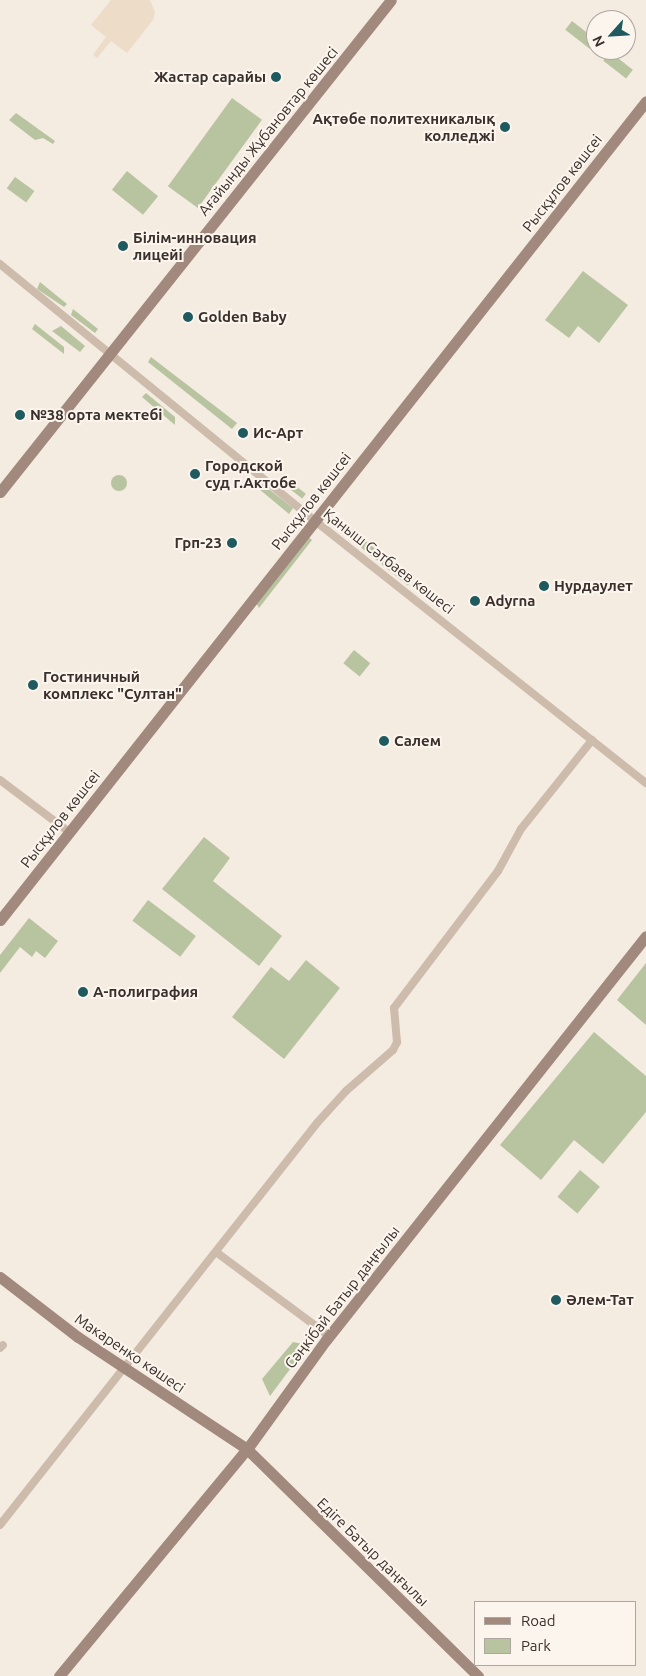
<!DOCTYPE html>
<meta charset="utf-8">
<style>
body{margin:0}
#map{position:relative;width:646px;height:1676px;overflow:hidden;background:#f4ebe1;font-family:Ubuntu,sans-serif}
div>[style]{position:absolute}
.green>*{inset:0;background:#b8c4a0;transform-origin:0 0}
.round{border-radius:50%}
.plaza>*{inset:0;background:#ecdcc8}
.street>*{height:8px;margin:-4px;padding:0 4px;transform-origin:4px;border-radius:4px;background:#cdbbac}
.secondary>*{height:11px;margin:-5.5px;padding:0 5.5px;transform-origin:5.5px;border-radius:5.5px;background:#a18a7d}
.dots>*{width:14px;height:14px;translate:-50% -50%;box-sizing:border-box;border:2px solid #fbf5ee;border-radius:50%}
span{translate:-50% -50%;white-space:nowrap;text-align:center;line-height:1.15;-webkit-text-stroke:4px #fbf5ee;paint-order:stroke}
.poi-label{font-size:15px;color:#3b302b;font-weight:700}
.right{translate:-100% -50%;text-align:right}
.left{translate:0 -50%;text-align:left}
.street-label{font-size:15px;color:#3b302b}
.legend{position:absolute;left:474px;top:1601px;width:162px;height:65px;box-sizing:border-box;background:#fbf5ee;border:1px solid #aea6a0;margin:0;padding:6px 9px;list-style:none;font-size:15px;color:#3b302b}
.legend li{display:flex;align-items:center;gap:10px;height:25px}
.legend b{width:25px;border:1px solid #aea6a0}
.north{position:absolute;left:586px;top:10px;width:50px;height:50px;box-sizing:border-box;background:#fbf5ee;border:1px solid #aea6a0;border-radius:50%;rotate:244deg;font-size:14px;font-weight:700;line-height:20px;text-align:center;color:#3b302b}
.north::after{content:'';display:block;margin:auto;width:18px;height:22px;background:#1f5a5e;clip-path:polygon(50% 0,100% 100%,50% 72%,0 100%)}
</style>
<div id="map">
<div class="green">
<i style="left:572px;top:21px;width:31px;height:11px;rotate:38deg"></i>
<i style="left:610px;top:52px;width:29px;height:11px;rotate:38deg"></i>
<i style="left:232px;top:98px;width:37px;height:109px;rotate:36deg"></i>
<i style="clip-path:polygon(16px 113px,55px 141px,53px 144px,43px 138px,35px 140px,9px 120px)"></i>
<i style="left:127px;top:171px;width:40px;height:24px;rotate:39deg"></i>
<i style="left:15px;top:177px;width:24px;height:14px;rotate:36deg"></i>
<i style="clip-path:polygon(583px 271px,628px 305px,599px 343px,578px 326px,569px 338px,545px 320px)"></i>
<i style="clip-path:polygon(40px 282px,67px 304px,64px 307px,37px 289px)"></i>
<i style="clip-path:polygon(73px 309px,98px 329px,95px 333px,71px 315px)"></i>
<i style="clip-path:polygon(35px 324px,64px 347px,64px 354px,32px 329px)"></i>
<i style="clip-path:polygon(61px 326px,85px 346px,80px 352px,52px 331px)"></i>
<i style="clip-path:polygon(151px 357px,237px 423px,232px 429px,148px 362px)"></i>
<i style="clip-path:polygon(146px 393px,175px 417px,175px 425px,142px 397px)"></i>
<i class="round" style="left:111px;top:475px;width:16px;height:16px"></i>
<i style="left:283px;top:476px;width:29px;height:6px;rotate:38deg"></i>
<i style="clip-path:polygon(261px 483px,293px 508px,289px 514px,253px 484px)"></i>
<i style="left:336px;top:517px;width:99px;height:8px;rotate:39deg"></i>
<i style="clip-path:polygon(307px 536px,312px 540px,259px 608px,255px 601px)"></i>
<i style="left:354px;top:650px;width:21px;height:17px;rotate:39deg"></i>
<i style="clip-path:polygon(204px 837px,230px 858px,213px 881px,282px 936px,259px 966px,162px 889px)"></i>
<i style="left:148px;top:900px;width:60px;height:26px;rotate:37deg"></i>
<i style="clip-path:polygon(29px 918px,58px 941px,45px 958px,36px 951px,32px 957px,20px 947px,0 973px,0 955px)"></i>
<i style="clip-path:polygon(306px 960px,340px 988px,284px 1059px,232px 1017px,271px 967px,289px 981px)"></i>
<i style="clip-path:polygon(646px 963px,646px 1025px,617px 1000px)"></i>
<i style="clip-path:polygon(594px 1032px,646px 1076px,646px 1112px,603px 1164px,574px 1140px,541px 1180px,500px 1145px)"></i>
<i style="left:580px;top:1170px;width:26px;height:35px;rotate:40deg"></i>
<i style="clip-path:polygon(293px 1342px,308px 1345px,270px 1396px,262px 1379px)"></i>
</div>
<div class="plaza">
<i style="clip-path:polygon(111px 0,150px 0,155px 12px,153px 20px,127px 53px,111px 41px,97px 58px,93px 55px,106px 37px,91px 25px)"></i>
</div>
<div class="street">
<i style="left:0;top:264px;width:405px;rotate:39.2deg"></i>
<i style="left:314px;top:520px;width:424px;rotate:38.4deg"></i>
<i style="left:0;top:780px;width:86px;rotate:37deg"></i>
<i style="left:216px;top:1252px;width:141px;rotate:36.6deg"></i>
<i style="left:0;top:1348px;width:4px;rotate:-45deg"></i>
<i style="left:0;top:1525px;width:512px;rotate:-51.74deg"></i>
<i style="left:317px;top:1123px;width:43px;rotate:-47.8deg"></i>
<i style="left:346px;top:1091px;width:62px;rotate:-41.1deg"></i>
<i style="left:393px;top:1050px;width:9px;rotate:-63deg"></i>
<i style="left:397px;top:1042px;width:34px;rotate:-95deg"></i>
<i style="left:394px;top:1008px;width:172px;rotate:-52.8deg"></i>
<i style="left:498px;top:871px;width:48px;rotate:-61.3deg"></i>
<i style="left:521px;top:829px;width:114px;rotate:-51.4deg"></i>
</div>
<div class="secondary">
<i style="left:0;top:492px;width:628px;rotate:-51.53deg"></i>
<i style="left:0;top:920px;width:1043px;rotate:-51.73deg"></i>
<i style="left:0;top:1277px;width:98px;rotate:37.6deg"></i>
<i style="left:78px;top:1337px;width:203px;rotate:33.5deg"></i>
<i style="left:247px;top:1449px;width:324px;rotate:44.5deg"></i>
<i style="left:59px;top:1676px;width:295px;rotate:-50.4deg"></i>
<i style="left:247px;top:1449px;width:135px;rotate:-54.1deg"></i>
<i style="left:326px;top:1340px;width:515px;rotate:-51.62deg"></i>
</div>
<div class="dots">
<i style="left:276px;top:77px;background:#1f5a5e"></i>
<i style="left:505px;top:127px;background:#1f5a5e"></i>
<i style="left:123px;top:246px;background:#1f5a5e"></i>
<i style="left:188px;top:317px;background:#1f5a5e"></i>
<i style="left:20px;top:415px;background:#1f5a5e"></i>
<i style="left:243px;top:433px;background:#1f5a5e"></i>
<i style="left:195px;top:474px;background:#1f5a5e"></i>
<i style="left:232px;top:543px;background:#1f5a5e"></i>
<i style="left:544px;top:586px;background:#1f5a5e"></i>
<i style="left:475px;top:601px;background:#1f5a5e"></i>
<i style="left:33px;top:685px;background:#1f5a5e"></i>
<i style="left:384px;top:741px;background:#1f5a5e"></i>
<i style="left:83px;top:992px;background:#1f5a5e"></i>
<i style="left:556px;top:1300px;background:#1f5a5e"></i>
</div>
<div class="poi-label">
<span class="right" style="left:266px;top:77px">Жастар сарайы</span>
<span class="right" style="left:495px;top:127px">Ақтөбе политехникалық<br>колледжі</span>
<span class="left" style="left:133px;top:246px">Білім-инновация<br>лицейі</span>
<span class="left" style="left:198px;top:317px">Golden Baby</span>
<span class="left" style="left:30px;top:415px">№38 орта мектебі</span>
<span class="left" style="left:253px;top:433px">Ис-Арт</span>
<span class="left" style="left:205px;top:474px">Городской<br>суд г.Актобе</span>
<span class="right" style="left:222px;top:543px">Грп-23</span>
<span class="left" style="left:554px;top:586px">Нурдаулет</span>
<span class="left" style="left:485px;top:601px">Adyrna</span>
<span class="left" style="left:43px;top:685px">Гостиничный<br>комплекс "Султан"</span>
<span class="left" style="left:394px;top:741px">Салем</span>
<span class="left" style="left:93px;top:992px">А-полиграфия</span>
<span class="left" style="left:566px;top:1300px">Әлем-Тат</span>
</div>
<div class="street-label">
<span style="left:268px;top:131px;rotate:-51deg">Ағайынды Жұбановтар көшесі</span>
<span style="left:562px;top:183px;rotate:-52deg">Рысқұлов көшсеі</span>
<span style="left:311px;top:501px;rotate:-52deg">Рысқұлов көшсеі</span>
<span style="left:389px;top:561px;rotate:38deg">Қаныш Сәтбаев көшесі</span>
<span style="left:60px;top:819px;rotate:-52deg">Рысқұлов көшсеі</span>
<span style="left:342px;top:1297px;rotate:-52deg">Сәңкібай Батыр даңғылы</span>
<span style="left:130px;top:1353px;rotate:34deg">Макаренко көшесі</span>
<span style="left:373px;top:1552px;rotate:44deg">Едіге Батыр даңғылы</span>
</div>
<ul class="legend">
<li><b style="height:6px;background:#a18a7d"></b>Road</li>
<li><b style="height:14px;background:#b8c4a0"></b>Park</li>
</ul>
<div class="north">N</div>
</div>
